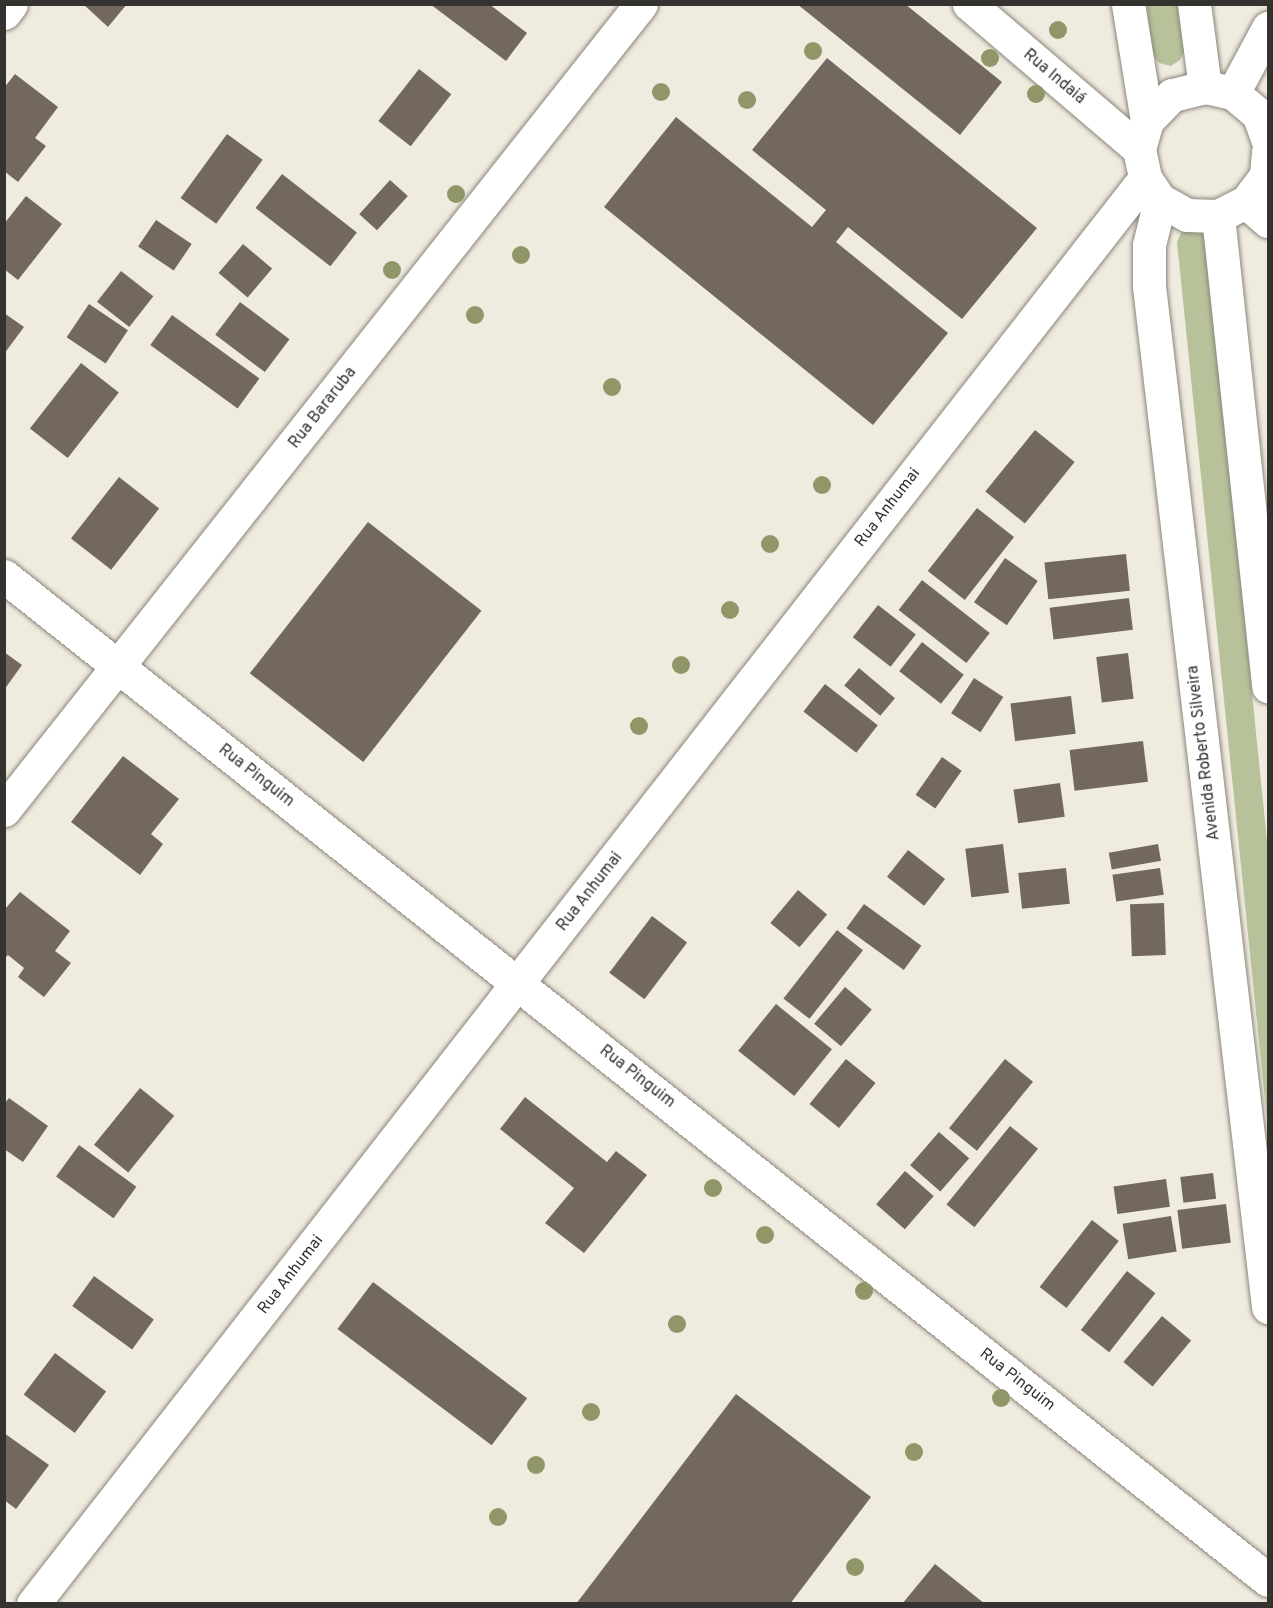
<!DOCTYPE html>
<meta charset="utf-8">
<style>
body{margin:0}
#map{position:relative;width:1273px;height:1608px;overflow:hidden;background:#f0ebdf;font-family:Overpass,sans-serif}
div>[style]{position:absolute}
.green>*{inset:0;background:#b7c29b}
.building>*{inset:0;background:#726860;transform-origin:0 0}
.roads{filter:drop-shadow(0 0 2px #8a857a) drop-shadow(0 0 2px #8a857a)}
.minor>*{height:33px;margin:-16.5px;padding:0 16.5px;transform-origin:16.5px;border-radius:16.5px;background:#fff}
.tertiary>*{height:33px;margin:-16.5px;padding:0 16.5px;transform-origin:16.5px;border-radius:16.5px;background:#fff}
.secondary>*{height:33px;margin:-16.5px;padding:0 16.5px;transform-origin:16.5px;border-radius:16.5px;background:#fff}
.trees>*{width:18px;height:18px;margin:-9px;border-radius:50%;background:#909667}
span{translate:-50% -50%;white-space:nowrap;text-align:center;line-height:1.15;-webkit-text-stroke:6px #fff;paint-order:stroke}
.street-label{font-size:16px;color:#35332f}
.frame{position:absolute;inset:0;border:6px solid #35332f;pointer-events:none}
</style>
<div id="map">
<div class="green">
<i style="clip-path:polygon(1147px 5px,1179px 5px,1185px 49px,1180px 60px,1171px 66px,1159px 63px,1152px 53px)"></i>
<i style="clip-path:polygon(1183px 229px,1197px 229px,1206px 238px,1268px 851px,1268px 1129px,1177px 242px)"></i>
</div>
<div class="building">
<i style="clip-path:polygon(83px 4px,127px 4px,108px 27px)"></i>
<i style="clip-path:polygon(430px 4px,489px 4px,527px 33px,506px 61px)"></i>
<i style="clip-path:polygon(797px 4px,905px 4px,1002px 82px,960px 135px)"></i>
<i style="clip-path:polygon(827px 58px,1037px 228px,962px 319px,848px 227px,836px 242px,948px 333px,873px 425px,604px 207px,676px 117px,812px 227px,826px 210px,752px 150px)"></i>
<i style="left:419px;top:69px;width:41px;height:66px;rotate:38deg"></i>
<i style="clip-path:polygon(15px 74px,58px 107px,35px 138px,46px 146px,18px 182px,4px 171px,4px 88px)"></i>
<i style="left:227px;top:134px;width:44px;height:79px;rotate:36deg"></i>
<i style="left:282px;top:174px;width:95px;height:43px;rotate:38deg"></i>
<i style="left:390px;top:180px;width:24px;height:46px;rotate:42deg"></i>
<i style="clip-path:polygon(26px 196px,62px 224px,18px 280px,4px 269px,4px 224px)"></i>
<i style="left:156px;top:220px;width:43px;height:32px;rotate:34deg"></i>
<i style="left:243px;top:244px;width:38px;height:38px;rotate:40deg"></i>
<i style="left:121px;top:271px;width:41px;height:39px;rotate:38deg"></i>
<i style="left:240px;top:302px;width:62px;height:41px;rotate:37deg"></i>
<i style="left:89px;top:304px;width:47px;height:40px;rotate:34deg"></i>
<i style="clip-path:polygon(4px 313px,24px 327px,4px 354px)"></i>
<i style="left:172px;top:315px;width:108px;height:37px;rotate:36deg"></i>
<i style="left:81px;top:363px;width:48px;height:83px;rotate:38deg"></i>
<i style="left:1035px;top:430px;width:51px;height:79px;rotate:39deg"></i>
<i style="left:119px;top:477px;width:51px;height:78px;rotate:38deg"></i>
<i style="left:977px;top:508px;width:47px;height:80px;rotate:38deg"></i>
<i style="left:368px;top:522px;width:144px;height:192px;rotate:38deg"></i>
<i style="left:1126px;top:554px;width:37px;height:82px;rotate:84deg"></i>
<i style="left:1005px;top:558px;width:40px;height:54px;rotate:35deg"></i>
<i style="left:922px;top:580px;width:86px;height:38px;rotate:38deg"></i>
<i style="left:1129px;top:598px;width:32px;height:80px;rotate:83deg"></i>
<i style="left:878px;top:605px;width:48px;height:41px;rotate:38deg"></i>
<i style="left:922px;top:642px;width:53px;height:37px;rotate:38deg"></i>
<i style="clip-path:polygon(4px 652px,22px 665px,4px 690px)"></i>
<i style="left:1128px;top:653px;width:46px;height:32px;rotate:83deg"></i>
<i style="left:859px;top:668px;width:47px;height:23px;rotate:40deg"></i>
<i style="left:974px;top:678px;width:35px;height:42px;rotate:33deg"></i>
<i style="left:825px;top:684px;width:67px;height:35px;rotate:38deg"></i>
<i style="left:1071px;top:696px;width:38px;height:61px;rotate:83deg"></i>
<i style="left:1143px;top:741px;width:41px;height:74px;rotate:83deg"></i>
<i style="clip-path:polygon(123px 756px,179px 799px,151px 834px,163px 844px,140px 875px,71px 822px)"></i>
<i style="left:942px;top:757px;width:24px;height:46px;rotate:35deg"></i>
<i style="left:1060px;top:783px;width:34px;height:47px;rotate:82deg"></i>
<i style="left:1003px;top:844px;width:49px;height:38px;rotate:83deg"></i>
<i style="left:1158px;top:844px;width:17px;height:50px;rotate:80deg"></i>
<i style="left:908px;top:850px;width:47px;height:34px;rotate:38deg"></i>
<i style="left:1066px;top:868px;width:36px;height:48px;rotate:84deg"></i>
<i style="left:1160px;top:868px;width:27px;height:48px;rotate:82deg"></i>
<i style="left:798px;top:890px;width:38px;height:43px;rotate:40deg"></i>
<i style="clip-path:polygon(20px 892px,70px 931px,55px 951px,71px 963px,44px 997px,18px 977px,24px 968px,8px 955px,4px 959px,4px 910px)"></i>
<i style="left:1164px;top:903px;width:52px;height:34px;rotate:88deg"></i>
<i style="left:864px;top:904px;width:71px;height:30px;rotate:36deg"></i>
<i style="left:652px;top:916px;width:44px;height:71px;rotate:37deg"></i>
<i style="left:837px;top:930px;width:33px;height:87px;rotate:38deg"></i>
<i style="left:845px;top:987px;width:35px;height:48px;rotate:40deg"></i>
<i style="left:776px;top:1004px;width:72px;height:60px;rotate:39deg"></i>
<i style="left:846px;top:1059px;width:38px;height:58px;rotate:39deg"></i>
<i style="left:1005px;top:1059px;width:36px;height:89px;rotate:39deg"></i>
<i style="left:140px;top:1088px;width:44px;height:73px;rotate:39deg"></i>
<i style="clip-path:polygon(525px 1097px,607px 1162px,616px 1151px,647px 1175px,584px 1253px,545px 1223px,574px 1188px,500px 1129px)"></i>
<i style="clip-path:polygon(9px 1098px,48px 1126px,23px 1162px,4px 1149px,4px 1104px)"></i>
<i style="left:1010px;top:1126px;width:36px;height:101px;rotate:39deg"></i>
<i style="left:939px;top:1132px;width:40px;height:44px;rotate:41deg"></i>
<i style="left:79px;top:1145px;width:71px;height:39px;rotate:36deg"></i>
<i style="left:905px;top:1171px;width:38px;height:44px;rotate:41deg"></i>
<i style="left:1213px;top:1173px;width:26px;height:33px;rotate:83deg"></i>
<i style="left:1166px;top:1179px;width:28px;height:53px;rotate:82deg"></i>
<i style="left:1226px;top:1204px;width:39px;height:49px;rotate:83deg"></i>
<i style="left:1171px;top:1216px;width:36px;height:49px;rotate:81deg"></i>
<i style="left:1092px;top:1220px;width:34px;height:85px;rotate:38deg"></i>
<i style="left:1127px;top:1271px;width:36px;height:75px;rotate:38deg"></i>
<i style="left:94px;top:1276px;width:74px;height:37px;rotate:36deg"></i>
<i style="left:373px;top:1282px;width:193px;height:59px;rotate:37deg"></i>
<i style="left:1162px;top:1316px;width:38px;height:60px;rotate:40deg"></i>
<i style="left:55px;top:1353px;width:64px;height:52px;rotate:37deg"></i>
<i style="clip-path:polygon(736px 1394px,871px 1497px,790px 1604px,576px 1604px)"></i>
<i style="clip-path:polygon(4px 1433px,49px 1465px,16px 1509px,4px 1500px)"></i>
<i style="clip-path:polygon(935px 1564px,985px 1604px,902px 1604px)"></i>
</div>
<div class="roads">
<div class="minor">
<i style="left:969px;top:4px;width:223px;rotate:40.5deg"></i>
<i style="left:1233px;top:93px;width:74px;rotate:-61.7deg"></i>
<i style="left:1246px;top:202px;width:29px;rotate:41deg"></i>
<i style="left:4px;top:576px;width:1614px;rotate:38.46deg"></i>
<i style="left:4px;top:810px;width:1027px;rotate:-51.68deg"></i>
<i style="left:33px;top:1604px;width:1808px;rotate:-52.05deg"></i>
</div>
<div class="tertiary">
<i style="left:1128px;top:4px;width:119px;rotate:80.8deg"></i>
<i style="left:1194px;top:4px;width:84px;rotate:82.5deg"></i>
<i style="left:1268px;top:141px;width:29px;rotate:-110deg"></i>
<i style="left:1258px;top:114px;width:33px;rotate:-140deg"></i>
<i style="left:1233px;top:93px;width:29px;rotate:-168deg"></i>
<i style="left:1205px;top:87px;width:34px;rotate:166deg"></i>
<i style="left:1172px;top:95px;width:36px;rotate:134deg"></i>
<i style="left:1147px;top:121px;width:29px;rotate:106deg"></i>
<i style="left:1139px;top:149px;width:30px;rotate:78deg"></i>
<i style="left:1145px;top:178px;width:27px;rotate:56deg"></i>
<i style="left:1160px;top:200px;width:31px;rotate:29deg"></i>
<i style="left:1187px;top:215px;width:31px;rotate:2deg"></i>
<i style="left:1218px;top:216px;width:31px;rotate:-27deg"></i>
<i style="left:1246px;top:202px;width:34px;rotate:-53deg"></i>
<i style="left:1266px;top:175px;width:24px;rotate:-85deg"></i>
<i style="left:1160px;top:200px;width:46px;rotate:103.7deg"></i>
<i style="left:1149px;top:245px;width:41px;rotate:90deg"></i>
<i style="left:1149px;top:286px;width:1028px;rotate:83.35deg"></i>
<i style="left:1218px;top:216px;width:473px;rotate:83.9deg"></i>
</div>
<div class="secondary">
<i style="left:4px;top:13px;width:11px;rotate:-52deg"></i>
</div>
</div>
<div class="trees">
<i style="left:1058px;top:30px"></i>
<i style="left:813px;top:51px"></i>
<i style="left:990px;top:58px"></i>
<i style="left:661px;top:92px"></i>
<i style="left:1036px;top:94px"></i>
<i style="left:747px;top:100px"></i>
<i style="left:456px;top:194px"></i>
<i style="left:521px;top:255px"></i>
<i style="left:392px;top:270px"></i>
<i style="left:475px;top:315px"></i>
<i style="left:612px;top:387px"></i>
<i style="left:822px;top:485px"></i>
<i style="left:770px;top:544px"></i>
<i style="left:730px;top:610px"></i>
<i style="left:681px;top:665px"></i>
<i style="left:639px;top:726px"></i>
<i style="left:713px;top:1188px"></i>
<i style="left:765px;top:1235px"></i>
<i style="left:864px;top:1291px"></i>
<i style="left:677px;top:1324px"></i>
<i style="left:1001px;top:1398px"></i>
<i style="left:591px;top:1412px"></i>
<i style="left:914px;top:1452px"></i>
<i style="left:536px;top:1465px"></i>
<i style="left:498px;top:1517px"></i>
<i style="left:855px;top:1567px"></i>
</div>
<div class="street-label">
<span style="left:1054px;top:77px;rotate:40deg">Rua Indaiá</span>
<span style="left:323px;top:408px;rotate:-52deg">Rua Bararuba</span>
<span style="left:888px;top:508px;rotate:-52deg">Rua Anhumai</span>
<span style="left:1204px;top:753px;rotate:-97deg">Avenida Roberto Silveira</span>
<span style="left:256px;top:776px;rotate:38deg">Rua Pinguim</span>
<span style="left:590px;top:892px;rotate:-52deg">Rua Anhumai</span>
<span style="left:637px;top:1077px;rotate:38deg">Rua Pinguim</span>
<span style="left:291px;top:1275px;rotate:-52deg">Rua Anhumai</span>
<span style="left:1017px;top:1380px;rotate:38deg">Rua Pinguim</span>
</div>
<div class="frame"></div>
</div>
